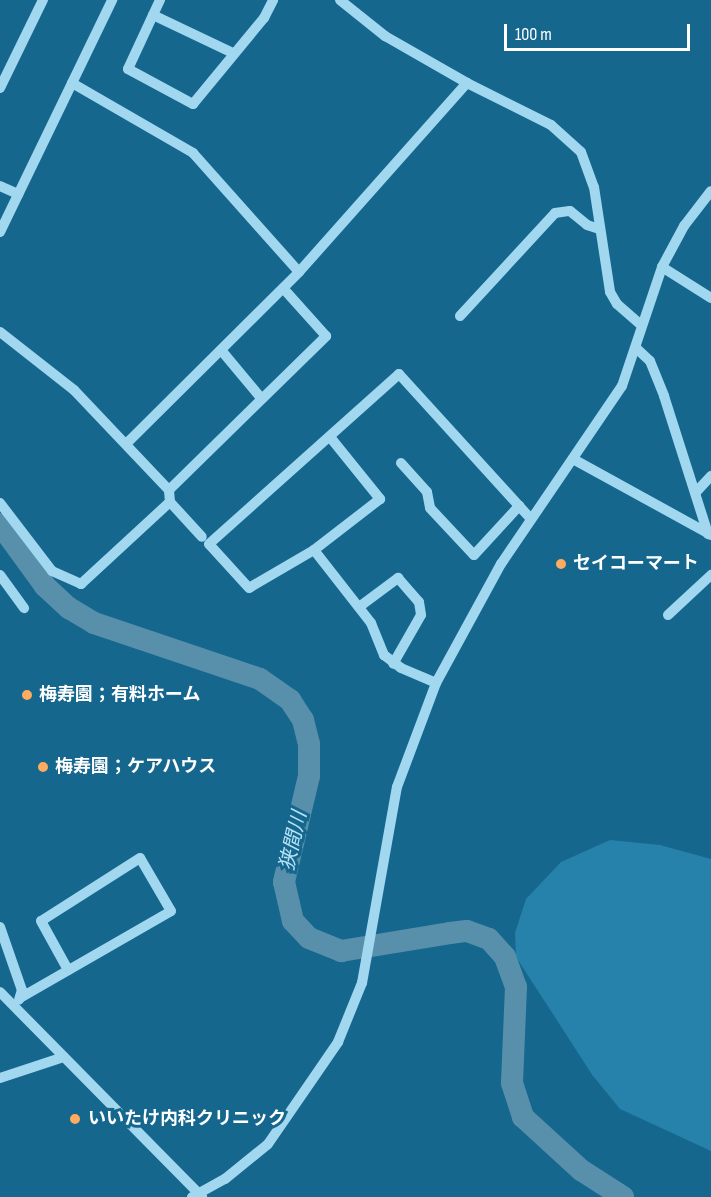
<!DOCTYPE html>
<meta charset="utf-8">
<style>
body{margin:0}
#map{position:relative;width:711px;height:1197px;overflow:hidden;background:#16678e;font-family:"Sofia Sans Condensed","Noto Sans JP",sans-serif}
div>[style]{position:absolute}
.green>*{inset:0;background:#2681ab}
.river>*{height:22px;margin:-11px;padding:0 11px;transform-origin:11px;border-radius:11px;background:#5890ab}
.minor>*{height:10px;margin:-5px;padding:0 5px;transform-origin:5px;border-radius:5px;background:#a2d7f0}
.dots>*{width:16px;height:16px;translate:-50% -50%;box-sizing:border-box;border:3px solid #16678e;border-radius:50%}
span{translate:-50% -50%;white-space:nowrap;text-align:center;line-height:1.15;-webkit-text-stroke:6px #16678e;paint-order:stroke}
.poi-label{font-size:18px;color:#fff;font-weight:700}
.left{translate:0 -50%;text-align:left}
.water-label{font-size:20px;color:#b6e3f8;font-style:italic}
.scale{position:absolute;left:504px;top:24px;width:186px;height:27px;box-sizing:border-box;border:3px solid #fff;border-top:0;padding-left:8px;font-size:18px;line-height:21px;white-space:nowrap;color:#fff;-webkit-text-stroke:4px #16678e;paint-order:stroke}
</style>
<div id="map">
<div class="green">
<i style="clip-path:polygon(610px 840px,660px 845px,711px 859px,711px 1151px,620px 1109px,593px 1076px,516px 957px,515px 933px,526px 899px,561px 862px)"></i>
</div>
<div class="river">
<i style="left:0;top:524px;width:77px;rotate:54deg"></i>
<i style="left:45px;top:586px;width:33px;rotate:43deg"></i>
<i style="left:69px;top:608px;width:29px;rotate:31deg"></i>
<i style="left:94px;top:623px;width:175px;rotate:18.6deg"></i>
<i style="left:260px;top:679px;width:37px;rotate:35deg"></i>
<i style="left:290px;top:700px;width:24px;rotate:57deg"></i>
<i style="left:303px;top:720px;width:25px;rotate:76deg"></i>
<i style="left:309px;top:744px;width:32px;rotate:90deg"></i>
<i style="left:309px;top:776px;width:109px;rotate:103.3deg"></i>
<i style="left:284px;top:882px;width:40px;rotate:77deg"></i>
<i style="left:293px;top:921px;width:23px;rotate:47deg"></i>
<i style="left:309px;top:938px;width:35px;rotate:22deg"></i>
<i style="left:341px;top:951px;width:110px;rotate:-9.4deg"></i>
<i style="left:450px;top:933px;width:17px;rotate:-7deg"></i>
<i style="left:467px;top:931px;width:23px;rotate:20deg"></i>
<i style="left:489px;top:939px;width:24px;rotate:48deg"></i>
<i style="left:505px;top:957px;width:32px;rotate:70deg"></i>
<i style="left:516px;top:987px;width:96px;rotate:92.4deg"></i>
<i style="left:512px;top:1083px;width:36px;rotate:72deg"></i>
<i style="left:523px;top:1117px;width:79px;rotate:42.4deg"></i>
<i style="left:581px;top:1170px;width:50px;rotate:32.7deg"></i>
</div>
<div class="minor">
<i style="left:160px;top:0;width:76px;rotate:114.9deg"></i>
<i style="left:128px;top:69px;width:74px;rotate:28.3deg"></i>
<i style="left:193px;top:104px;width:112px;rotate:-50.5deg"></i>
<i style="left:264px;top:18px;width:20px;rotate:-63deg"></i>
<i style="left:340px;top:0;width:58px;rotate:38.7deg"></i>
<i style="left:385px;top:36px;width:95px;rotate:29.8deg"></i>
<i style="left:467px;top:83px;width:94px;rotate:26.6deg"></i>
<i style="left:551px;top:125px;width:40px;rotate:42deg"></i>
<i style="left:581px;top:152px;width:37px;rotate:70deg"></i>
<i style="left:594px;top:187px;width:106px;rotate:81.3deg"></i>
<i style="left:610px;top:292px;width:14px;rotate:60deg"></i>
<i style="left:617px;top:304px;width:30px;rotate:41deg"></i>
<i style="left:153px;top:15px;width:89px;rotate:25.4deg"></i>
<i style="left:72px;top:83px;width:140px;rotate:30deg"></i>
<i style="left:193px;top:153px;width:159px;rotate:48.3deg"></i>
<i style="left:0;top:88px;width:98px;rotate:-64deg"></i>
<i style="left:0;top:186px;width:20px;rotate:24deg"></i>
<i style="left:0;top:232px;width:258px;rotate:-64.2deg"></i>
<i style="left:662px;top:267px;width:58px;rotate:32.3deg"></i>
<i style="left:460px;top:316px;width:140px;rotate:-47.3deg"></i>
<i style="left:555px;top:213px;width:15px;rotate:-8deg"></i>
<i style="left:570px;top:211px;width:22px;rotate:39deg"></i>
<i style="left:587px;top:225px;width:13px;rotate:18deg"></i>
<i style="left:0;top:332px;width:94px;rotate:38.1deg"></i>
<i style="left:74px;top:390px;width:138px;rotate:46.5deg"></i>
<i style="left:636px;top:348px;width:19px;rotate:43deg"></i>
<i style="left:650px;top:361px;width:38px;rotate:68deg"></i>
<i style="left:664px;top:396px;width:145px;rotate:72.3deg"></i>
<i style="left:221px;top:350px;width:62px;rotate:50.2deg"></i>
<i style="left:330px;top:437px;width:80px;rotate:51.1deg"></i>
<i style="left:380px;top:499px;width:83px;rotate:142.3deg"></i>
<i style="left:314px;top:550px;width:75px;rotate:149.7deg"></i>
<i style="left:249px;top:588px;width:59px;rotate:-132.3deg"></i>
<i style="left:209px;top:544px;width:255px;rotate:-41.8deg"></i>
<i style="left:399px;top:374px;width:196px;rotate:47.7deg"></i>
<i style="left:126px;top:444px;width:244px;rotate:-44.8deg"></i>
<i style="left:299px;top:272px;width:253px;rotate:-48.4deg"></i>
<i style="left:573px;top:459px;width:158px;rotate:28.8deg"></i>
<i style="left:401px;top:463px;width:39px;rotate:48deg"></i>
<i style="left:427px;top:492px;width:16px;rotate:79deg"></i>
<i style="left:430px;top:508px;width:64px;rotate:46.9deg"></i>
<i style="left:474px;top:555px;width:67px;rotate:-47.4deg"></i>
<i style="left:697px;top:491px;width:21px;rotate:-47deg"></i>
<i style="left:170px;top:502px;width:47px;rotate:47.6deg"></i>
<i style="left:0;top:503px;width:86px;rotate:52.6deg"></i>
<i style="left:52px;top:571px;width:32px;rotate:24deg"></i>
<i style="left:81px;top:584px;width:121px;rotate:-42.7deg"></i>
<i style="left:170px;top:502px;width:12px;rotate:-95deg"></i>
<i style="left:169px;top:490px;width:220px;rotate:-44.4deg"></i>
<i style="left:326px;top:336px;width:64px;rotate:-131.9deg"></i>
<i style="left:314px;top:550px;width:93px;rotate:52deg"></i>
<i style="left:371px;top:623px;width:35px;rotate:68deg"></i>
<i style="left:384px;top:655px;width:21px;rotate:37deg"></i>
<i style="left:401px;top:668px;width:38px;rotate:23deg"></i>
<i style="left:0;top:575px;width:41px;rotate:54deg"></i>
<i style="left:359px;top:607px;width:49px;rotate:-36.6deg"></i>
<i style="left:398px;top:578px;width:32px;rotate:49deg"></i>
<i style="left:419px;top:602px;width:13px;rotate:81deg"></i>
<i style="left:421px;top:615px;width:56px;rotate:119.7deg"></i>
<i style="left:668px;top:615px;width:59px;rotate:-42.9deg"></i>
<i style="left:0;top:927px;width:67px;rotate:70.8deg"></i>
<i style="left:22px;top:990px;width:10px;rotate:107deg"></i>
<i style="left:0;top:992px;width:288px;rotate:45.4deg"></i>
<i style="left:20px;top:998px;width:174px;rotate:-29.9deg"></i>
<i style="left:171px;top:911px;width:61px;rotate:-120.3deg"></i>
<i style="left:140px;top:858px;width:117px;rotate:147.5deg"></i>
<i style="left:41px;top:921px;width:56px;rotate:61.1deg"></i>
<i style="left:0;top:1078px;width:67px;rotate:-18.2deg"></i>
<i style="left:192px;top:1197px;width:38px;rotate:-29deg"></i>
<i style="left:225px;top:1179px;width:55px;rotate:-39.1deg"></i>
<i style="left:268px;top:1144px;width:124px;rotate:-55.5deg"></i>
<i style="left:338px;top:1042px;width:64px;rotate:-67.9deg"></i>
<i style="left:362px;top:983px;width:199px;rotate:-79.9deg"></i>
<i style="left:397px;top:787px;width:111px;rotate:-69.4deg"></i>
<i style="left:436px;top:683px;width:136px;rotate:-61.4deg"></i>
<i style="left:501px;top:564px;width:215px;rotate:-55.8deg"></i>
<i style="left:622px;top:386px;width:126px;rotate:-71.4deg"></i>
<i style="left:662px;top:267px;width:47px;rotate:-61.8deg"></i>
<i style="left:684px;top:226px;width:44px;rotate:-52.4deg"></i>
</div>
<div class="dots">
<i style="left:561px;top:564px;background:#ffab60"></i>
<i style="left:27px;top:695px;background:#ffab60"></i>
<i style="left:43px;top:767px;background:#ffab60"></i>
<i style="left:75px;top:1119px;background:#ffab60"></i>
</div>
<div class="poi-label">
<span class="left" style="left:573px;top:564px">セイコーマート</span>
<span class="left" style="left:39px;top:695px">梅寿園；有料ホーム</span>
<span class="left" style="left:55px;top:767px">梅寿園；ケアハウス</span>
<span class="left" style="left:88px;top:1119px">いいたけ内科クリニック</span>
</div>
<div class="water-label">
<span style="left:294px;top:841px;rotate:-77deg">狭間川</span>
</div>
<div class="scale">100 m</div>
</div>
